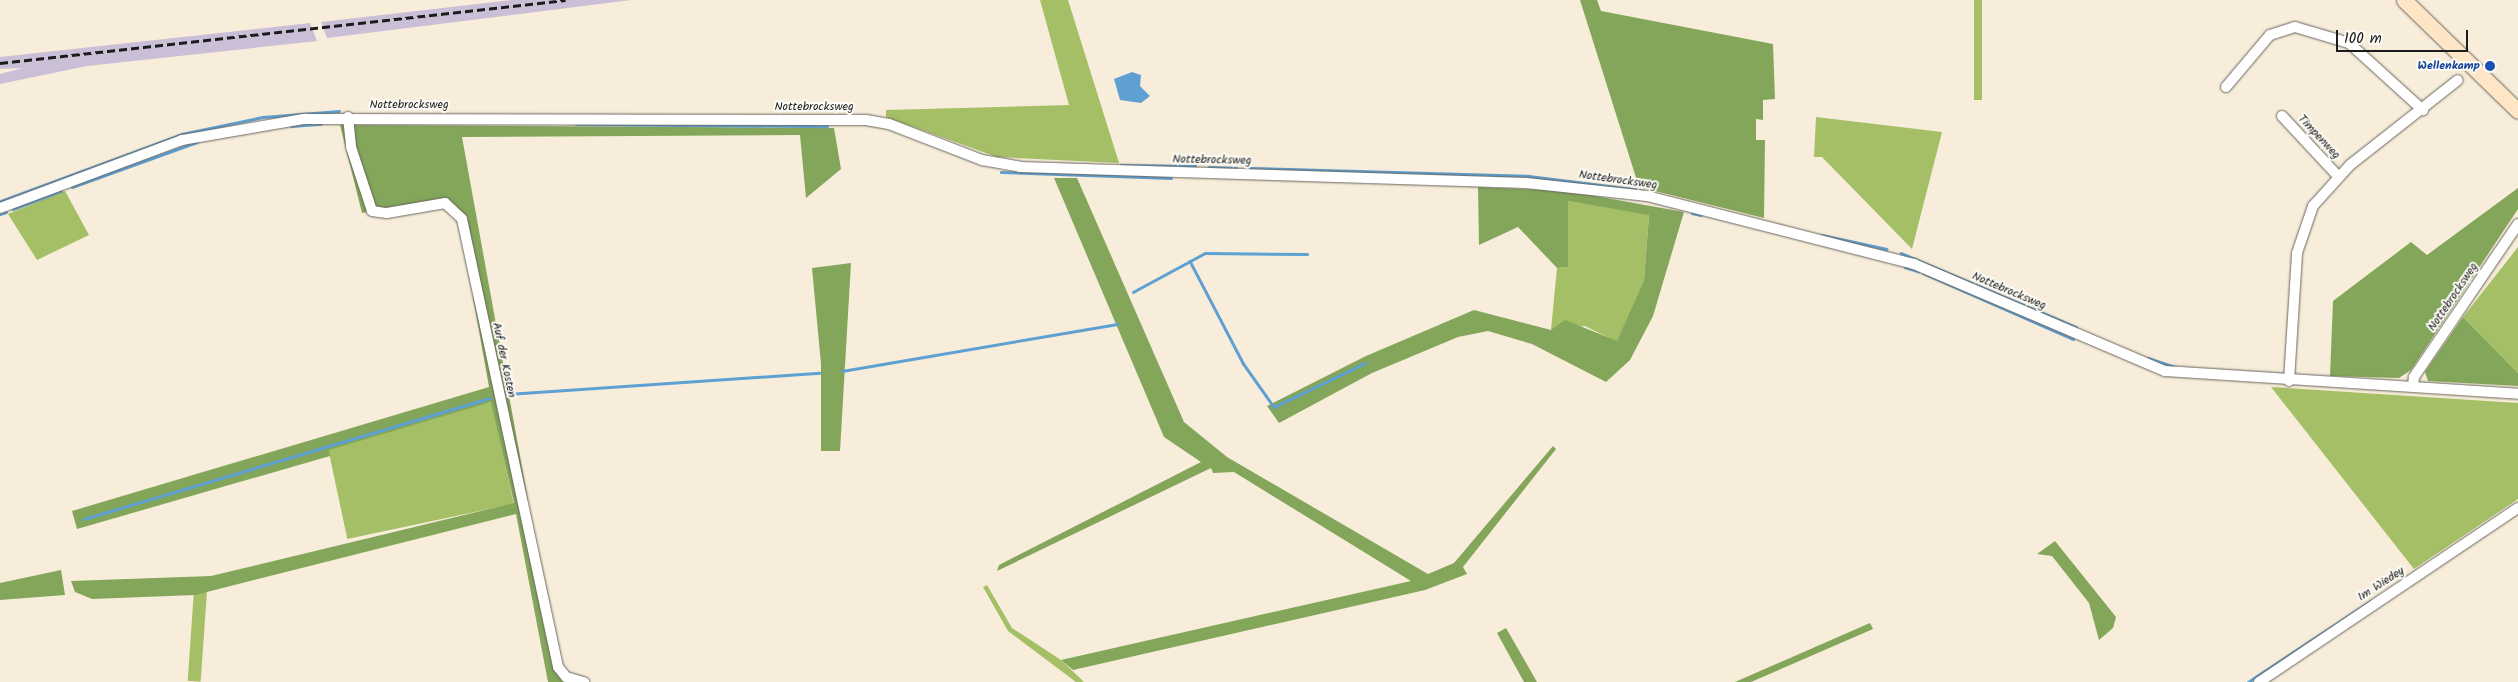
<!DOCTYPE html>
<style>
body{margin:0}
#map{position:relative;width:2518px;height:682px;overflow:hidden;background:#f7edda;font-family:Kalam,sans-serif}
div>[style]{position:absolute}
.industrial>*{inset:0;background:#cabfd6}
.green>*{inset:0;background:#a4bf65;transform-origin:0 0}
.forest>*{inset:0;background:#83a65a}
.water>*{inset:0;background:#5ea0d2}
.stream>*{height:2.5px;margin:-1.25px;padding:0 1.25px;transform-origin:1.25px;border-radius:1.25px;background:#5ea0d2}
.roads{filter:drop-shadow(0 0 1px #69655e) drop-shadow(0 0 1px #69655e)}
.street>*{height:10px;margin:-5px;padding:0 5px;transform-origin:5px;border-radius:5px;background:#fff}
.secondary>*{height:15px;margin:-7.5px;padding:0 7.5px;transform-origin:7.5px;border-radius:7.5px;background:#fde5c5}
.rail>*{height:2.5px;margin-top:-1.25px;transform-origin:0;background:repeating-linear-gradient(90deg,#1c1c1c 0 8px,transparent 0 12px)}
.dots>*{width:14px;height:14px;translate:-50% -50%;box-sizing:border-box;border:2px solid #fdfcf7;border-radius:50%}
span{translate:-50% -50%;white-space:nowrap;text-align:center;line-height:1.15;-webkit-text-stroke:4px #fdfcf7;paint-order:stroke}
.transit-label{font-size:12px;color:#164399;font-weight:700}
.right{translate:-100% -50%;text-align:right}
.street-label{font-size:12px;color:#1c1c1c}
.scale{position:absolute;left:2336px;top:30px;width:132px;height:22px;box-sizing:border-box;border:2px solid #1c1c1c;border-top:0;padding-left:6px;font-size:15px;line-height:18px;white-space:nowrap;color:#1c1c1c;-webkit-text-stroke:4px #fdfcf7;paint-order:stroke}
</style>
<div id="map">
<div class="industrial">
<i style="clip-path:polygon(512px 0,631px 0,327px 38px,321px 22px)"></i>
<i style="clip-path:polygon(310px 23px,317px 41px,87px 66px,0 84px,0 74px,23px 68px,0 69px,0 57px)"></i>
</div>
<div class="green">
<i style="clip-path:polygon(1040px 0,1068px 0,1119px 163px,997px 157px,886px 117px,886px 110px,1069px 105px)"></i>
<i style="left:1974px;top:0;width:8px;height:100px"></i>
<i style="clip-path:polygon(1816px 117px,1942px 132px,1912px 249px,1822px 157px,1814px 157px)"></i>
<i style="clip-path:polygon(65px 191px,89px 235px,37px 260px,8px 214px)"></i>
<i style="clip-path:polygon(1568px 201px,1649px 214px,1644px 280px,1617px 342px,1585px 326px,1551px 330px,1557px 268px,1568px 267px)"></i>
<i style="clip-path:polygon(2518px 247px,2518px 373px,2463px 317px)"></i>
<i style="clip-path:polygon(2271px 387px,2518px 403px,2518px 499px,2414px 569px)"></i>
<i style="left:492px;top:402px;width:104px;height:170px;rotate:78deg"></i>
<i style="clip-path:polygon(987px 585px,1012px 628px,1061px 660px,1084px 682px,1076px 682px,1008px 631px,983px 587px)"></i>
<i style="left:207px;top:591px;width:91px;height:13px;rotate:94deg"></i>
</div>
<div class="forest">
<i style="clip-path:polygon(1580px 0,1597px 0,1601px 11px,1773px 44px,1775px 99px,1763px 100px,1763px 120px,1756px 119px,1756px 140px,1765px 140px,1764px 218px,1639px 187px)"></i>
<i style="clip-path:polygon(340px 125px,834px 128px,841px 169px,806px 198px,800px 135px,462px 137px,528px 500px,521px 502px,556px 669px,575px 682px,548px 682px,516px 514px,195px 595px,92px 599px,75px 592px,71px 581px,211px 576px,514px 503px,491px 402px,329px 450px,330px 456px,77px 529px,72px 511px,489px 387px,473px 297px,482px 294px,466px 217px,446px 200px,362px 213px)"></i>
<i style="clip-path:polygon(1054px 178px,1077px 178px,1184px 422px,1227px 457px,1428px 574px,1454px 563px,1553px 446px,1556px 449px,1463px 567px,1467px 574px,1425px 590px,1073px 670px,1061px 660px,1411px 581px,1234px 472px,1213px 473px,1211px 468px,997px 571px,999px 565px,1201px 462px,1164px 437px)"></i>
<i style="clip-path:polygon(1478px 187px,1567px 191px,1684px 212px,1653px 316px,1630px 360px,1606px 382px,1532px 344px,1488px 331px,1458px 337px,1372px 373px,1279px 423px,1267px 406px,1366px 356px,1474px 310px,1551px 330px,1565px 320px,1617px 341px,1644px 280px,1649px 215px,1568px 201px,1568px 267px,1557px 268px,1518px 227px,1479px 245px)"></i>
<i style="clip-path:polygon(2518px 188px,2518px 209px,2411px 370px,2399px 378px,2330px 376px,2333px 301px,2411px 242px,2427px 255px)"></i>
<i style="clip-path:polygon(851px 263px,840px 451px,821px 451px,821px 364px,812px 268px)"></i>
<i style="clip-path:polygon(2463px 317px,2518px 373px,2518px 386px,2428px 381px,2425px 372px)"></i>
<i style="clip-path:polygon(2055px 541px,2116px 617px,2113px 628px,2099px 640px,2089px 603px,2052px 556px,2037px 554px)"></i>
<i style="clip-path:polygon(61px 570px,65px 595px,0 600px,0 583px)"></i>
<i style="clip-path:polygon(1870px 623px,1873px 629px,1751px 682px,1735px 682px)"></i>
<i style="clip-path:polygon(1506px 628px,1537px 682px,1524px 682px,1497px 633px)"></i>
</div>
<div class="water">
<i style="clip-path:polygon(1132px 72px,1141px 75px,1140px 86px,1150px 96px,1141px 103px,1120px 100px,1114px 79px)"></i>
</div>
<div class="stream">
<i style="left:576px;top:124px;width:251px;rotate:0.5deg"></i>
<i style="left:291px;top:126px;width:30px;rotate:-4deg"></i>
<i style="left:1121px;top:165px;width:74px;rotate:0.8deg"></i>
<i style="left:1209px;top:167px;width:27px;rotate:2deg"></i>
<i style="left:1250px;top:168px;width:279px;rotate:1.6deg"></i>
<i style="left:1529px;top:176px;width:114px;rotate:7.1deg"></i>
<i style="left:1001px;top:172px;width:170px;rotate:2deg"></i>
<i style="left:72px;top:187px;width:133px;rotate:-19.8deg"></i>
<i style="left:1px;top:201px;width:193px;rotate:-20.3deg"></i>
<i style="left:182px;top:134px;width:83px;rotate:-11.9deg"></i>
<i style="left:263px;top:117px;width:76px;rotate:-4.5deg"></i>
<i style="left:13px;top:209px;width:51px;rotate:-20.6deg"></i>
<i style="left:1692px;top:213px;width:9px;rotate:13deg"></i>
<i style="left:0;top:214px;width:6px;rotate:-18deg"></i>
<i style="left:1822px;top:235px;width:66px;rotate:12.2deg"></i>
<i style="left:1901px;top:253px;width:190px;rotate:22.9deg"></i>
<i style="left:1190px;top:261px;width:115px;rotate:62.5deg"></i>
<i style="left:1243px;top:363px;width:54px;rotate:54.8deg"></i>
<i style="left:1274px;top:407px;width:101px;rotate:-25.8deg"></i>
<i style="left:1905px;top:267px;width:14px;rotate:17deg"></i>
<i style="left:1923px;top:273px;width:164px;rotate:23.7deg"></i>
<i style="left:1133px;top:292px;width:82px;rotate:-28.4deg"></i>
<i style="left:1205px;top:253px;width:102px;rotate:0.6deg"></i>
<i style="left:2148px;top:358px;width:29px;rotate:18deg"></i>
<i style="left:842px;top:371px;width:279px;rotate:-9.7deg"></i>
<i style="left:507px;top:394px;width:313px;rotate:-3.9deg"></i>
<i style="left:84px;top:519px;width:423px;rotate:-16.6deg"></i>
<i style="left:2248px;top:682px;width:147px;rotate:-33.4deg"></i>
</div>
<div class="roads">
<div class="street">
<i style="left:2226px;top:87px;width:68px;rotate:-49.8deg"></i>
<i style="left:2270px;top:35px;width:26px;rotate:-18deg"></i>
<i style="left:2295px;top:27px;width:56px;rotate:16.5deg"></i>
<i style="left:2349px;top:43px;width:100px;rotate:42.2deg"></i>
<i style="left:2282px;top:116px;width:82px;rotate:47deg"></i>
<i style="left:348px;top:117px;width:30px;rotate:84deg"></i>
<i style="left:351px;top:147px;width:67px;rotate:71.8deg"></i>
<i style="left:372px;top:211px;width:15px;rotate:8deg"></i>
<i style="left:387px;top:213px;width:59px;rotate:-9.8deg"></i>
<i style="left:445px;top:203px;width:23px;rotate:43deg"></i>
<i style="left:462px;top:219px;width:458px;rotate:77.9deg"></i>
<i style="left:558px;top:667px;width:13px;rotate:51deg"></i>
<i style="left:566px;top:677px;width:19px;rotate:16deg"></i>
<i style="left:0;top:208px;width:194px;rotate:-20.5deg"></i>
<i style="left:182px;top:140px;width:124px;rotate:-9.8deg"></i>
<i style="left:304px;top:119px;width:562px;rotate:0.1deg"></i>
<i style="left:866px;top:120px;width:23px;rotate:10deg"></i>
<i style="left:889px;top:124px;width:100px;rotate:21.2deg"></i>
<i style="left:982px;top:160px;width:39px;rotate:10deg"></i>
<i style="left:1020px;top:167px;width:506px;rotate:1.81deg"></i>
<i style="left:1526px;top:183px;width:122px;rotate:6.1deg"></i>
<i style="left:1647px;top:196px;width:276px;rotate:14.3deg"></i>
<i style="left:1914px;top:264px;width:273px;rotate:23.1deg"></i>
<i style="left:2165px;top:371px;width:354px;rotate:3.7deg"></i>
<i style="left:2289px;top:381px;width:128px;rotate:-86.4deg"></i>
<i style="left:2297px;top:253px;width:50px;rotate:-71.2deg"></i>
<i style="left:2313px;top:206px;width:55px;rotate:-47.9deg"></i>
<i style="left:2350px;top:165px;width:137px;rotate:-38.2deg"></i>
<i style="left:2413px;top:386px;width:9px;rotate:-84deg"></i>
<i style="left:2414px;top:377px;width:185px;rotate:-55.8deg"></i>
<i style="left:2259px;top:682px;width:312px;rotate:-33.9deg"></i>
</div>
<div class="secondary">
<i style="left:2404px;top:0;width:159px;rotate:44.2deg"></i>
</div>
</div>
<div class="rail">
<i style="left:0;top:63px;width:569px;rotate:-6.35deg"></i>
</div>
<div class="dots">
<i style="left:2490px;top:66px;background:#1a4fb4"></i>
</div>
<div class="transit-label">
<span class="right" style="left:2480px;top:66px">Wellenkamp</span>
</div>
<div class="street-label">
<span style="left:409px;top:105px">Nottebrocksweg</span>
<span style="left:814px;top:107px">Nottebrocksweg</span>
<span style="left:2319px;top:137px;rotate:47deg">Timpenweg</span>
<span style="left:1212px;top:160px;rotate:1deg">Nottebrocksweg</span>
<span style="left:1618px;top:180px;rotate:8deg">Nottebrocksweg</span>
<span style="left:2009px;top:291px;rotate:23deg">Nottebrocksweg</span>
<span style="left:2453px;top:297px;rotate:-56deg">Nottebrocksweg</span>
<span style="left:504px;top:360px;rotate:78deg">Auf der Kosten</span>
<span style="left:2381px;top:584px;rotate:-33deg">Im Wiedey</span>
</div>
<div class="scale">100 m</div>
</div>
